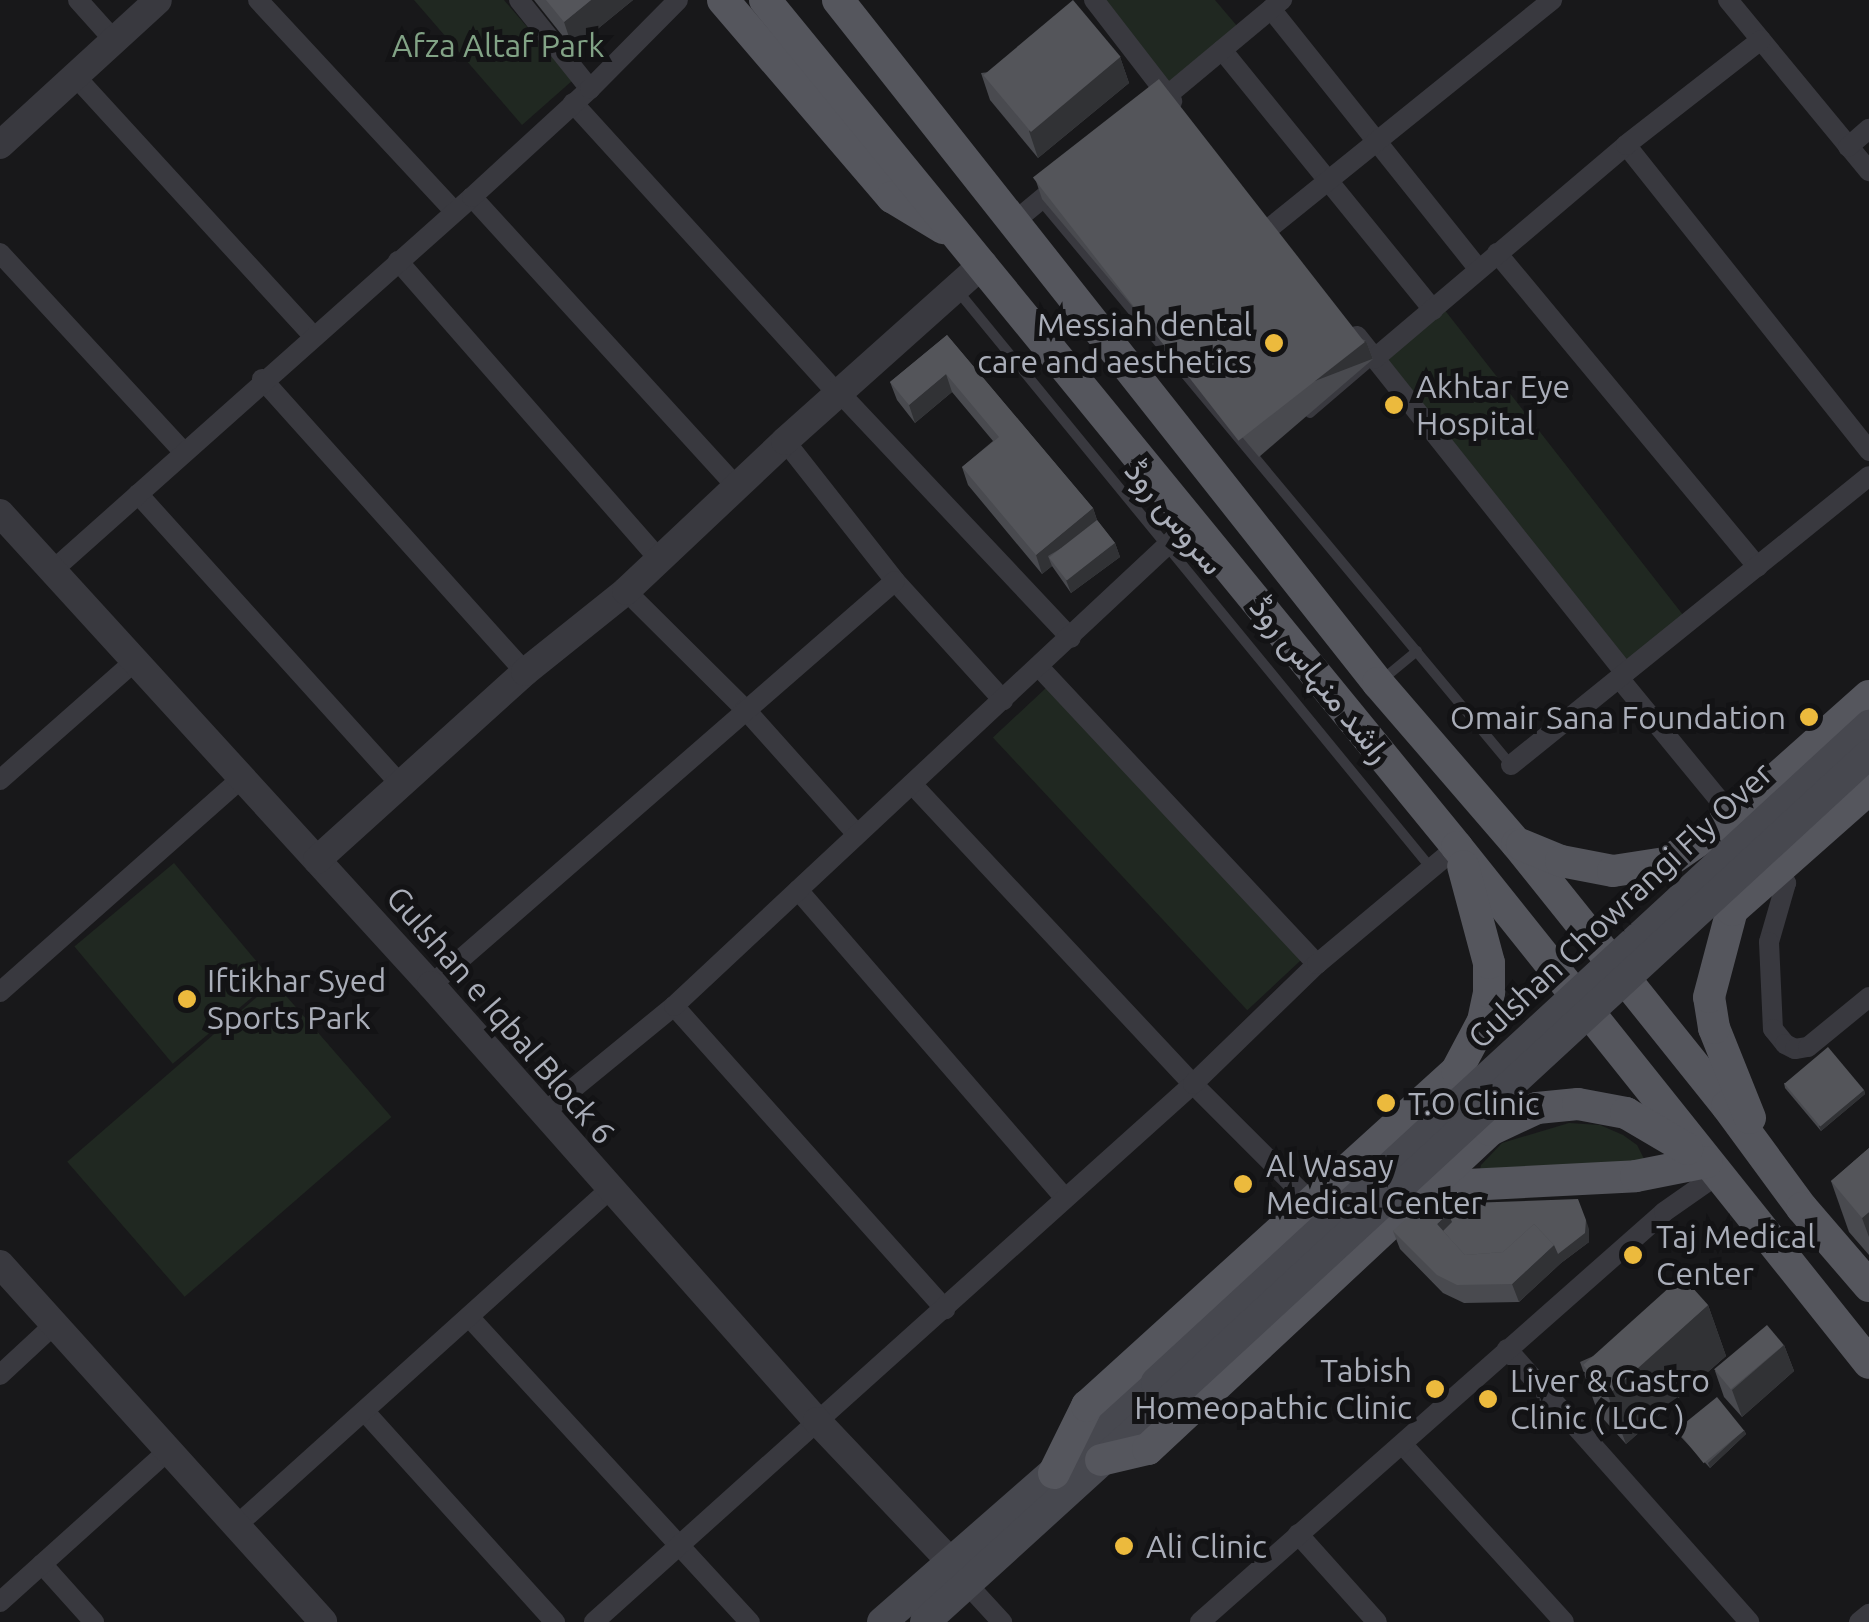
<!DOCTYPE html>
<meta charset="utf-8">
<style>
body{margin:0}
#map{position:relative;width:1869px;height:1622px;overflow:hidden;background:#18181a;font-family:Ubuntu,Vazirmatn,sans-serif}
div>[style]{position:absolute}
.green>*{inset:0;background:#202821;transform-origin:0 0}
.service>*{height:10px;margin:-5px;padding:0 5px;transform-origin:5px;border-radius:5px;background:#39393f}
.minor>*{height:20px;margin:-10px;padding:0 10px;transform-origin:10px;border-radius:10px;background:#39393f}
.tertiary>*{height:28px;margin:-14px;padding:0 14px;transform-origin:14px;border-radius:14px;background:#39393f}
.secondary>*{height:30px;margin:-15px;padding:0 15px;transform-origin:15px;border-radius:15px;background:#47484f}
.primary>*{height:32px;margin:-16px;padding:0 16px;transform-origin:16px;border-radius:16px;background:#55565d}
.secondary-bridge>*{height:30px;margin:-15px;padding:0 15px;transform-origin:15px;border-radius:15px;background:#47484f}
.wall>*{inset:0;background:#494a4f}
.shaded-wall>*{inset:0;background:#313235;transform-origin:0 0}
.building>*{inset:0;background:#54555a;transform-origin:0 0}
.dots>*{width:28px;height:28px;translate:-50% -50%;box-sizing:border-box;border:5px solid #131315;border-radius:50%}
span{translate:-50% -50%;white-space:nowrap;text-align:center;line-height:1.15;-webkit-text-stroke:10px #131315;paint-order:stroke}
.park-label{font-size:32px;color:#82a386}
.poi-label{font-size:32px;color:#aaaeb9}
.right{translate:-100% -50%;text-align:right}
.left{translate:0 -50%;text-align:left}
.street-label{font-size:32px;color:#aaaeb9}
</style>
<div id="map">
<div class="green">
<i style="clip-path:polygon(414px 0,504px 0,573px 80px,522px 125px)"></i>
<i style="clip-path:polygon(1089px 0,1215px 0,1243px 33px,1165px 97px)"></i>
<i style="left:1440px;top:304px;width:404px;height:87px;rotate:52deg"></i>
<i style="left:1047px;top:687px;width:373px;height:74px;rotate:47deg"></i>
<i style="left:174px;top:863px;width:153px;height:130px;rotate:50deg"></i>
<i style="left:274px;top:982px;width:179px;height:274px;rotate:49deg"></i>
<i style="clip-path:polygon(1569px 1123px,1600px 1125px,1623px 1135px,1637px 1145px,1644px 1159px,1639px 1169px,1479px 1174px,1481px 1165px,1502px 1143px)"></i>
</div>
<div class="service">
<i style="left:1041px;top:201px;width:734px;rotate:50.19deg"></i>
<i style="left:957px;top:290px;width:748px;rotate:50.65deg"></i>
<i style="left:1310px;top:413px;width:83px;rotate:-40.6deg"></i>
<i style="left:1383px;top:679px;width:44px;rotate:-39.5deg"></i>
</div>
<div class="minor">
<i style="left:78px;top:0;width:52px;rotate:48.1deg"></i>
<i style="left:258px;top:0;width:287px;rotate:47.1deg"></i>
<i style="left:519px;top:0;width:114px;rotate:51.4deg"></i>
<i style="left:1094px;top:0;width:128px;rotate:52.3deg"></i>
<i style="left:1728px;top:0;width:222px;rotate:50.5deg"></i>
<i style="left:1271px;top:9px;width:332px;rotate:51.4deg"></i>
<i style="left:1222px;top:50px;width:335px;rotate:50.9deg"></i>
<i style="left:75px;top:76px;width:352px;rotate:47.5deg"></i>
<i style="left:573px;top:103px;width:392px;rotate:47.7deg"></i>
<i style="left:1157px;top:104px;width:163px;rotate:-39.8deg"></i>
<i style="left:1626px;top:145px;width:391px;rotate:51.5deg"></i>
<i style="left:1848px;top:147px;width:28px;rotate:-41deg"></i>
<i style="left:472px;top:197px;width:394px;rotate:47.6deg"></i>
<i style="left:1015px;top:221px;width:60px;rotate:-39.6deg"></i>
<i style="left:1272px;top:226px;width:360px;rotate:-38.9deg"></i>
<i style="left:0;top:253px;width:270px;rotate:47.3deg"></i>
<i style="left:1497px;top:253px;width:408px;rotate:50.3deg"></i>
<i style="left:398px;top:261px;width:398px;rotate:48.8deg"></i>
<i style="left:1357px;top:336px;width:431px;rotate:51.5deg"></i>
<i style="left:1374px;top:359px;width:331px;rotate:-40.3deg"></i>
<i style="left:1626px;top:145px;width:171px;rotate:-37.9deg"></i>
<i style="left:262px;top:379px;width:394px;rotate:48.1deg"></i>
<i style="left:839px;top:392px;width:338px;rotate:46.7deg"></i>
<i style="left:785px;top:441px;width:178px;rotate:51.8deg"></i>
<i style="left:895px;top:581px;width:161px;rotate:47.8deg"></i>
<i style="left:138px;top:494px;width:391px;rotate:47.9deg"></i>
<i style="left:52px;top:571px;width:562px;rotate:-41.68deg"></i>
<i style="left:472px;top:197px;width:160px;rotate:-42.5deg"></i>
<i style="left:590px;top:89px;width:125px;rotate:-45.3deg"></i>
<i style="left:626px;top:591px;width:168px;rotate:44.8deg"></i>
<i style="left:745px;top:709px;width:165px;rotate:48.2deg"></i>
<i style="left:1039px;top:667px;width:407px;rotate:46.9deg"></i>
<i style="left:1619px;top:678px;width:188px;rotate:50.6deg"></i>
<i style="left:1511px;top:765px;width:460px;rotate:-38.9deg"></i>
<i style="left:0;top:780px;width:179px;rotate:-41.4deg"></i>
<i style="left:912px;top:784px;width:411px;rotate:46.9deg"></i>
<i style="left:1193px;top:1084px;width:167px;rotate:45deg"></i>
<i style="left:1775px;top:863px;width:23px;rotate:61deg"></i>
<i style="left:1786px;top:883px;width:61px;rotate:106.1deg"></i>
<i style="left:1769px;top:942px;width:87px;rotate:87.4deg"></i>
<i style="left:1773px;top:1029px;width:19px;rotate:51deg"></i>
<i style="left:1785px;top:1044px;width:11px;rotate:27deg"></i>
<i style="left:1795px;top:1049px;width:13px;rotate:-9deg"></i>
<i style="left:1808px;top:1047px;width:79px;rotate:-39.3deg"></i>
<i style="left:798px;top:890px;width:406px;rotate:49.1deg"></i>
<i style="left:431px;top:985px;width:615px;rotate:-41.05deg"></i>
<i style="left:0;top:992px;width:324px;rotate:-41.5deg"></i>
<i style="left:674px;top:1006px;width:407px;rotate:48.2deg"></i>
<i style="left:542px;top:1114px;width:171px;rotate:-39.3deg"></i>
<i style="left:674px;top:1006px;width:710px;rotate:-43.06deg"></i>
<i style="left:471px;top:1319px;width:412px;rotate:47.4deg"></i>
<i style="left:1507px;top:1349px;width:365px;rotate:48.4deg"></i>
<i style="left:0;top:1375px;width:76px;rotate:-42.9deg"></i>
<i style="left:366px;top:1413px;width:282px;rotate:47.9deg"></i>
<i style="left:1403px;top:1445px;width:239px;rotate:47.7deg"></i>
<i style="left:237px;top:1525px;width:501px;rotate:-42deg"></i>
<i style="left:1298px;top:1534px;width:118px;rotate:48.1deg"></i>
<i style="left:42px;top:1564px;width:78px;rotate:48.1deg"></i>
<i style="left:967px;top:1584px;width:52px;rotate:47.4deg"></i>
<i style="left:0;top:1602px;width:227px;rotate:-42deg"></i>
<i style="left:594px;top:1622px;width:805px;rotate:-41.93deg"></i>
<i style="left:1193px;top:1084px;width:173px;rotate:-44.1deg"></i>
<i style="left:1317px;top:964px;width:182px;rotate:-39.9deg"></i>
<i style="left:1200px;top:1622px;width:619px;rotate:-41.46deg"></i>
<i style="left:1664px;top:1212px;width:65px;rotate:-34.9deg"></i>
<i style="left:1859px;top:1622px;width:13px;rotate:-39deg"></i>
</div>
<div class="tertiary">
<i style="left:0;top:145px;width:214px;rotate:-42.5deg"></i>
<i style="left:0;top:513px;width:639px;rotate:47.6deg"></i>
<i style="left:431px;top:985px;width:582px;rotate:48.48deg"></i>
<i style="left:817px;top:1421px;width:195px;rotate:46.5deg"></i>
<i style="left:317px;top:860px;width:280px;rotate:-42.1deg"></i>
<i style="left:525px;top:672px;width:129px;rotate:-38.7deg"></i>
<i style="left:626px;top:591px;width:219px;rotate:-43.3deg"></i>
<i style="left:785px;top:441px;width:266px;rotate:-41.8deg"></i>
<i style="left:0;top:1264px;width:482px;rotate:47.9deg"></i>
</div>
<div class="secondary">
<i style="left:882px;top:1622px;width:364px;rotate:-41.2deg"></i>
<i style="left:925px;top:1622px;width:334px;rotate:-42.3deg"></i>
</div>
<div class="primary">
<i style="left:723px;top:0;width:260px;rotate:49.4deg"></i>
<i style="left:892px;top:197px;width:60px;rotate:31.3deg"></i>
<i style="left:765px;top:0;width:1094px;rotate:50.75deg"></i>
<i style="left:1457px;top:847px;width:660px;rotate:51.39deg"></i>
<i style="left:838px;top:0;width:871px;rotate:51.67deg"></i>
<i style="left:1378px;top:683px;width:213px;rotate:49.2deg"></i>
<i style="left:1517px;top:844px;width:336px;rotate:51.3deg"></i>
<i style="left:1727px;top:1106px;width:127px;rotate:53.7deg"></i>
<i style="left:1802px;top:1208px;width:103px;rotate:49.3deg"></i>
<i style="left:1522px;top:845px;width:42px;rotate:22.3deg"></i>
<i style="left:1561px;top:861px;width:53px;rotate:10.9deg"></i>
<i style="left:1613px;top:871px;width:54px;rotate:-8.6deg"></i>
<i style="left:1666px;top:863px;width:81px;rotate:-34.5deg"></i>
<i style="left:1733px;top:817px;width:182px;rotate:-41.7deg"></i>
<i style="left:1750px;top:1118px;width:97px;rotate:-111.8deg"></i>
<i style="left:1714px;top:1028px;width:31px;rotate:-99deg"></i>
<i style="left:1709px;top:997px;width:90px;rotate:-75.2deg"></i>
<i style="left:1732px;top:910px;width:183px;rotate:-41.5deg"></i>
<i style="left:1422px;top:1202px;width:48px;rotate:-20.7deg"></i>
<i style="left:1467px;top:1185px;width:169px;rotate:-3deg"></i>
<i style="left:1636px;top:1176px;width:72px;rotate:-11.2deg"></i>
<i style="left:1101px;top:1460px;width:48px;rotate:-13.2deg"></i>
<i style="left:1148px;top:1449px;width:468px;rotate:-43deg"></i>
<i style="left:1490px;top:1130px;width:52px;rotate:-25.1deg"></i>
<i style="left:1537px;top:1108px;width:41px;rotate:-5.6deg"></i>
<i style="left:1578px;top:1104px;width:49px;rotate:10.6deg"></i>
<i style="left:1626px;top:1113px;width:71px;rotate:30.5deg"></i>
<i style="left:1054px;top:1473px;width:75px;rotate:-63.8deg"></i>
<i style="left:1087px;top:1406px;width:500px;rotate:-42.2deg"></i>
<i style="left:1457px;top:1070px;width:55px;rotate:-62deg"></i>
<i style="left:1483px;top:1021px;width:30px;rotate:-78deg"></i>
<i style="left:1489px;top:992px;width:29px;rotate:-90deg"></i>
<i style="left:1489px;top:963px;width:100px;rotate:-105deg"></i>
</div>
<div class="secondary-bridge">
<i style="left:1156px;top:1382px;width:970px;rotate:-42.66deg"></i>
<i style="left:1172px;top:1397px;width:948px;rotate:-42.69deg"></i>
</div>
<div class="wall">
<i style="clip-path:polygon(534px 0,633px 0,573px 49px)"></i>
<i style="clip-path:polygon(1120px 57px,1129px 83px,1038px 158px,990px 100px,981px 73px)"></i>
<i style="clip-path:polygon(1036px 181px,1366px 341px,1373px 359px,1259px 457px,1042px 199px)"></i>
<i style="clip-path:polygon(947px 335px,1093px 508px,1097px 520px,1115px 543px,1120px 557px,1071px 593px,1052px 566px,1042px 574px,968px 485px,962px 467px,993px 441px,952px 392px,915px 423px,897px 400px,890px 382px)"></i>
<i style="clip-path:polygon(1784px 1083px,1864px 1090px,1865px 1094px,1821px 1131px,1785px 1088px)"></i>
<i style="clip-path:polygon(1869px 1148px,1869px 1255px,1849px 1232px,1831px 1181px)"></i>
<i style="clip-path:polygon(1440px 1204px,1589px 1229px,1589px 1242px,1561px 1263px,1519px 1302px,1464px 1303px,1443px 1293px,1400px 1249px,1393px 1231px)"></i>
<i style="clip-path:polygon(1708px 1305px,1726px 1356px,1626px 1444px,1598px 1413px,1580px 1362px)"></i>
<i style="clip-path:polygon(1784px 1345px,1794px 1371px,1742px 1417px,1724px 1397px,1715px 1371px)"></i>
<i style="clip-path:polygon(1744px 1430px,1746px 1434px,1710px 1468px,1681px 1437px,1679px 1433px)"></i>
</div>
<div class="shaded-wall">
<i style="clip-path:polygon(591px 0,633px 0,573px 49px,564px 22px)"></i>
<i style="clip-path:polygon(1120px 57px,1129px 83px,1038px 158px,1029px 131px)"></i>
<i style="left:1366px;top:341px;width:19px;height:150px;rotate:69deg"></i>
<i style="clip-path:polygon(946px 374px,952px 392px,915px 423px,909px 405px)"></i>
<i style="clip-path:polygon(1093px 508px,1099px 526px,1048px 556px,1052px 566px,1042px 574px,1036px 555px)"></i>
<i style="clip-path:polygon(1115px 543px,1120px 557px,1071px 593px,1066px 580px)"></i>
<i style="clip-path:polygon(1864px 1090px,1865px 1094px,1821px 1131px,1819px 1126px)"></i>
<i style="clip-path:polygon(1869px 1212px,1869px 1237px,1862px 1218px)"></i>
<i style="clip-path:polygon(1449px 1213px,1455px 1231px,1446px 1240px,1437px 1224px)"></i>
<i style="clip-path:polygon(1586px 1220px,1589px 1229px,1589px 1242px,1561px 1263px,1519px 1302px,1512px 1284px,1554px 1245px)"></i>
<i style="clip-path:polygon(1708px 1305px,1726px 1356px,1626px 1444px,1607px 1393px)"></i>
<i style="clip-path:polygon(1784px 1345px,1794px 1371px,1742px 1417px,1732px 1390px)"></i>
<i style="clip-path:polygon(1744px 1430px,1746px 1434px,1710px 1468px,1708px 1463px)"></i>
</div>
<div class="building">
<i style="clip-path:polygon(546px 0,591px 0,564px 22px)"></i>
<i style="left:1073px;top:0;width:74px;height:117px;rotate:50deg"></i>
<i style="left:1159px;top:79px;width:334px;height:160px;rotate:52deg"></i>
<i style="clip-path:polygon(947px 335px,1093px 508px,1036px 555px,962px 467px,999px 437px,946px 374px,909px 405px,890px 382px)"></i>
<i style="left:1097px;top:520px;width:29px;height:61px;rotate:52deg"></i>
<i style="left:1828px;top:1047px;width:56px;height:57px;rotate:50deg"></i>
<i style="clip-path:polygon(1869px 1148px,1869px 1212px,1862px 1218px,1831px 1181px)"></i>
<i style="clip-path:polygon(1432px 1195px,1449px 1213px,1437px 1224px,1465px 1255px,1503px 1252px,1534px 1224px,1554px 1245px,1512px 1284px,1457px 1285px,1437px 1275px,1393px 1231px)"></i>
<i style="clip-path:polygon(1578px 1199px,1586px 1220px,1585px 1233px,1558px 1254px,1554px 1245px,1534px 1224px,1503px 1252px,1465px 1255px,1443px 1231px,1452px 1222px,1449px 1213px,1440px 1204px)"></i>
<i style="left:1682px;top:1276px;width:39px;height:133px;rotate:48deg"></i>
<i style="left:1767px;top:1325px;width:26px;height:69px;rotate:50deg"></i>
<i style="left:1717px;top:1397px;width:43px;height:52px;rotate:51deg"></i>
</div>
<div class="dots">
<i style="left:1274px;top:343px;background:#ecba3d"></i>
<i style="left:1394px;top:405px;background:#ecba3d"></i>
<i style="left:1809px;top:717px;background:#ecba3d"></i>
<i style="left:187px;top:999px;background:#ecba3d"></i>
<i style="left:1386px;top:1103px;background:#ecba3d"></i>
<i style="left:1243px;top:1184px;background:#ecba3d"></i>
<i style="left:1633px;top:1255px;background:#ecba3d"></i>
<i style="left:1435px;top:1389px;background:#ecba3d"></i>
<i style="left:1488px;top:1399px;background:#ecba3d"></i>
<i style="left:1124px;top:1546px;background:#ecba3d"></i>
</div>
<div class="park-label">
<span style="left:498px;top:45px">Afza Altaf Park</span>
</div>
<div class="poi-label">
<span class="right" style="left:1252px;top:343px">Messiah dental<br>care and aesthetics</span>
<span class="left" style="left:1416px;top:405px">Akhtar Eye<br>Hospital</span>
<span class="right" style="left:1786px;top:717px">Omair Sana Foundation</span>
<span class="left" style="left:207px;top:999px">Iftikhar Syed<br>Sports Park</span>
<span class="left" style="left:1408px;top:1103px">T.O Clinic</span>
<span class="left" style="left:1266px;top:1184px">Al Wasay<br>Medical Center</span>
<span class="left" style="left:1656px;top:1255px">Taj Medical<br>Center</span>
<span class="right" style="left:1412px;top:1389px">Tabish<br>Homeopathic Clinic</span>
<span class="left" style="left:1510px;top:1399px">Liver &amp; Gastro<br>Clinic ( LGC )</span>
<span class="left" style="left:1146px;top:1546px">Ali Clinic</span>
</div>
<div class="street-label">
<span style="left:1175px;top:517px;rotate:51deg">سروس روڈ</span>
<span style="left:1321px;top:679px;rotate:51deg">راشد منہاس روڈ</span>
<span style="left:1620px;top:905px;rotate:-43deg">Gulshan Chowrangi Fly Over</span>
<span style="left:501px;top:1015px;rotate:49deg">Gulshan e Iqbal Block 6</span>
</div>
</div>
